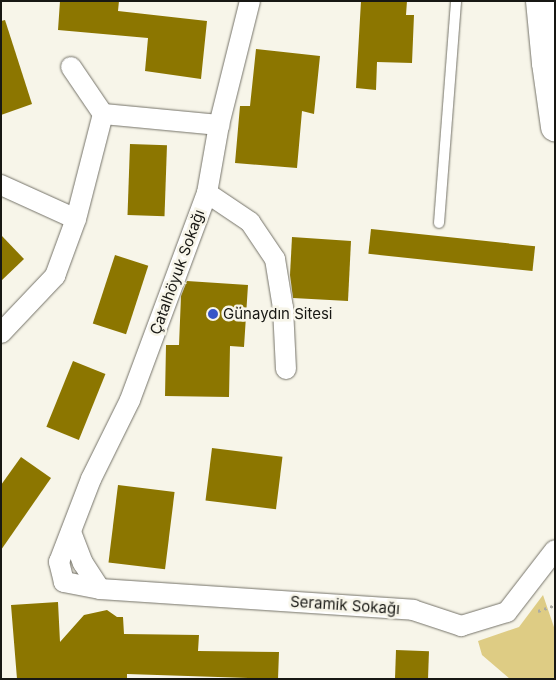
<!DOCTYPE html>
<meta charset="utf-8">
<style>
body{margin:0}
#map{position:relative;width:556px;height:680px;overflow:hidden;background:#f7f5e9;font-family:Inter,sans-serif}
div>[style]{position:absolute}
.green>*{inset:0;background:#decc84}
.building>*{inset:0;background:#8c7600;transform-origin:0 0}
.path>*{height:3px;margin-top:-1.5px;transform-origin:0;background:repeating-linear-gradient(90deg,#acaba2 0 2.5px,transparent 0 6.5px)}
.roads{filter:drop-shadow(0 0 1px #757369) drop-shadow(0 0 1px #757369)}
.lane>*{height:10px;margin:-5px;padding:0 5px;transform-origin:5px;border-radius:5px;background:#fff}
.street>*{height:20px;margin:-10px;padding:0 10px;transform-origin:10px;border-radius:10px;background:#fff}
.secondary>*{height:28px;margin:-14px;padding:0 14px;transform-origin:14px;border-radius:14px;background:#fff}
.primary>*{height:28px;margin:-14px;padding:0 14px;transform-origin:14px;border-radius:14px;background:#fff}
.dots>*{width:14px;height:14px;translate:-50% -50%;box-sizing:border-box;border:2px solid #f7f5e9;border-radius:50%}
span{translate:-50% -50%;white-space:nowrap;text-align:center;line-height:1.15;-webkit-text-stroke:5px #f7f5e9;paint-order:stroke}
.street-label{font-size:15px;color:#181814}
.poi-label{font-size:15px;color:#181814}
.left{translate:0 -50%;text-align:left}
.frame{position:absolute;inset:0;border:2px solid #181814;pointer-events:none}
</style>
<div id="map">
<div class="green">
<i style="clip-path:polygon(543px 595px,555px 630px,555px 679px,510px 679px,482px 655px,478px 641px,519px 627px)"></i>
</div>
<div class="building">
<i style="clip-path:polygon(60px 1px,119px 1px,118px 11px,207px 21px,201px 79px,145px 71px,148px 38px,58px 30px)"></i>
<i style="clip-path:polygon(361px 1px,407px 1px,406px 15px,414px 15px,412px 63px,377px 62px,376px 90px,356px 88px)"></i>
<i style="clip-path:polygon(5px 20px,32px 104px,1px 115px,1px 21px)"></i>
<i style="clip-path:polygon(256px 49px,320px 56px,314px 114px,302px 111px,297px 168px,235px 163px,240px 106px,250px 106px)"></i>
<i style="left:130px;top:144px;width:37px;height:71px;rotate:2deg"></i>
<i style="left:371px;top:229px;width:165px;height:25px;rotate:6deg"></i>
<i style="clip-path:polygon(1px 235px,24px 259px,1px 281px)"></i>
<i style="clip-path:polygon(292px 237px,351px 241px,348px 301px,293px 298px,290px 275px)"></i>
<i style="left:115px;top:255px;width:35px;height:72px;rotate:18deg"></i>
<i style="clip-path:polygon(187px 281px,248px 285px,244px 347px,230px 346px,229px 397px,165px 396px,166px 345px,179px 345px,181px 296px)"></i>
<i style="left:73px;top:361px;width:35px;height:71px;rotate:22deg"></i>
<i style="left:212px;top:448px;width:71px;height:53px;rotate:7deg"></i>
<i style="clip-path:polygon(21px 457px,51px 478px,1px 550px,1px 485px)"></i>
<i style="left:118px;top:485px;width:57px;height:78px;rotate:7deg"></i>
<i style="clip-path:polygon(58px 602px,60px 642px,84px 615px,107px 610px,117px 617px,123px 617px,124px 634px,199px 635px,198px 651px,279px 652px,278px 679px,127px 674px,127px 679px,17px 679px,11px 605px)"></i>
<i style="left:396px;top:650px;width:33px;height:29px;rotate:2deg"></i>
</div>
<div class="path">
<i style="left:538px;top:611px;width:18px;rotate:-19deg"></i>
</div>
<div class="roads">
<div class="lane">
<i style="left:439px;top:223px;width:223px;rotate:-85.6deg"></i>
</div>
<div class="street">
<i style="left:71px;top:67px;width:57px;rotate:55.8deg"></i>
<i style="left:1px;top:185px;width:82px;rotate:24.4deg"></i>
<i style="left:207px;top:193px;width:52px;rotate:34deg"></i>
<i style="left:250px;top:222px;width:45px;rotate:56deg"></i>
<i style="left:275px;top:259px;width:50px;rotate:80.7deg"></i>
<i style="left:283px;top:308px;width:61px;rotate:87.2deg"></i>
<i style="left:1px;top:333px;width:79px;rotate:-46.5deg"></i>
<i style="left:55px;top:276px;width:61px;rotate:-69.8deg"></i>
<i style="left:76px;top:219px;width:108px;rotate:-75.6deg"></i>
<i style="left:103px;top:114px;width:117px;rotate:5.4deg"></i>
<i style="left:71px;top:532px;width:33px;rotate:69deg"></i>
<i style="left:83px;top:563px;width:31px;rotate:57deg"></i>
<i style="left:100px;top:589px;width:37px;rotate:-169deg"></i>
<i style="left:64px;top:582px;width:21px;rotate:-104deg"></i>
<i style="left:59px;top:562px;width:89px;rotate:-68.9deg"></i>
<i style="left:91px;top:479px;width:88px;rotate:-63.7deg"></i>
<i style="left:130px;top:400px;width:221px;rotate:-69.6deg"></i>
<i style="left:207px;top:193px;width:69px;rotate:-80deg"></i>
<i style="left:219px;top:125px;width:128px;rotate:-76deg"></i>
<i style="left:100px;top:589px;width:314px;rotate:3.8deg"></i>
<i style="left:413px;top:610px;width:51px;rotate:18.4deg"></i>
<i style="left:461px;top:626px;width:48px;rotate:-16.9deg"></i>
<i style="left:507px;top:612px;width:78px;rotate:-52.3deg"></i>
</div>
<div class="secondary">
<i style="left:555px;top:61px;width:9px;rotate:167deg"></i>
<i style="left:546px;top:63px;width:65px;rotate:82deg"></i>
</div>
<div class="primary">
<i style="left:540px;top:1px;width:62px;rotate:84.5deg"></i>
</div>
</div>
<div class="dots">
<i style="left:213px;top:314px;background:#3756c8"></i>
</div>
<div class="street-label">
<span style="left:177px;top:272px;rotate:-70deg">Çatalhöyuk Sokağı</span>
<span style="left:345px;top:605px;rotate:4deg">Seramik Sokağı</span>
</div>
<div class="poi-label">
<span class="left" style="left:223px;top:314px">Günaydın Sitesi</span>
</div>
<div class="frame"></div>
</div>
